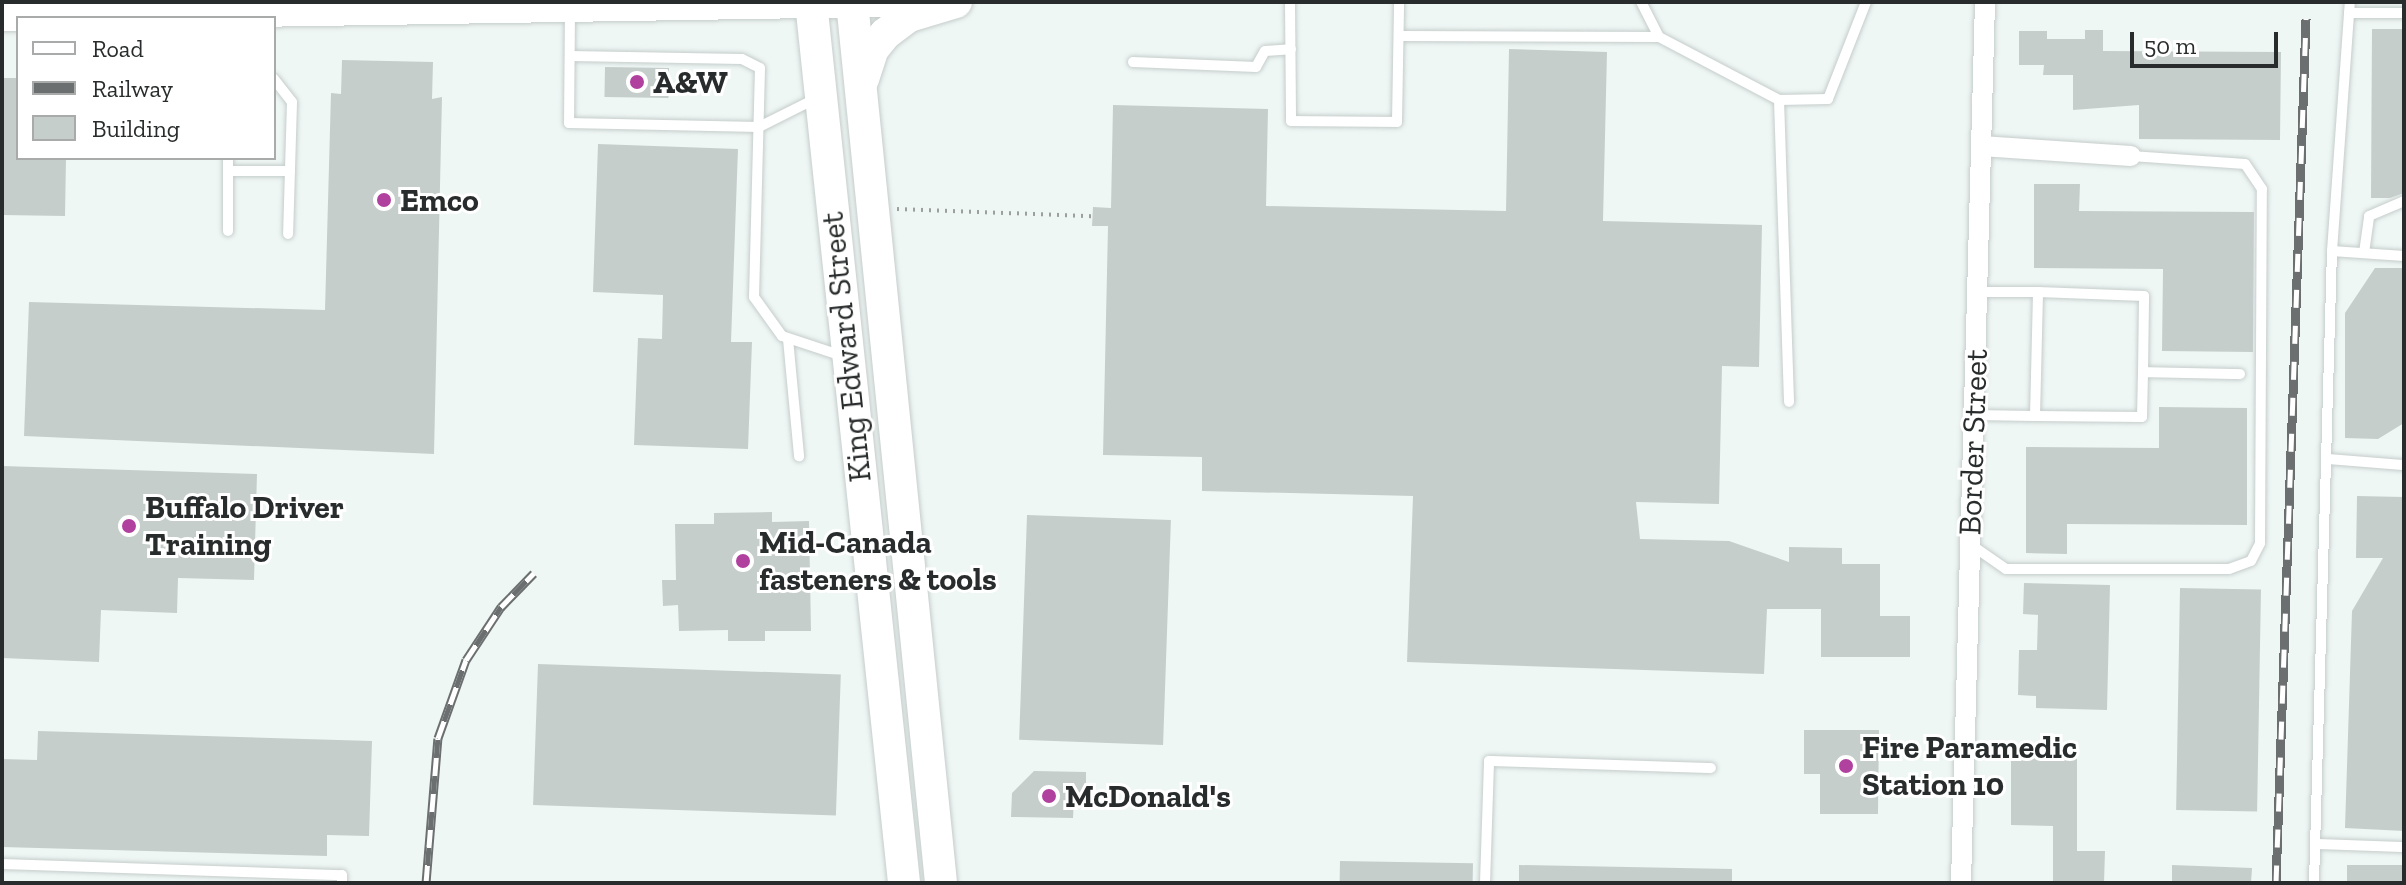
<!DOCTYPE html>
<style>
body{margin:0}
#map{position:relative;width:2406px;height:885px;overflow:hidden;background:#eff7f5;font-family:"Zilla Slab",serif}
div>[style]{position:absolute}
.building>*{inset:0;background:#c6cecc;transform-origin:0 0}
.path>*{height:4px;margin-top:-2px;transform-origin:0;background:repeating-linear-gradient(90deg,#9ba09f 0 2px,transparent 0 8px)}
.roads{filter:drop-shadow(0 0 2px #c5cdcb) drop-shadow(0 0 2px #c5cdcb)}
.lane>*{height:10px;margin:-5px;padding:0 5px;transform-origin:5px;border-radius:5px;background:#fff}
.street>*{height:20px;margin:-10px;padding:0 10px;transform-origin:10px;border-radius:10px;background:#fff}
.secondary>*{height:28px;margin:-14px;padding:0 14px;transform-origin:14px;border-radius:14px;background:#fff}
.primary>*{height:32px;margin:-16px;padding:0 16px;transform-origin:16px;border-radius:16px;background:#fff}
.rail>*{height:9px;margin-top:-4.5px;transform-origin:0;background:repeating-linear-gradient(90deg,#fff 0 18px,#6b6f6f 0 36px);box-sizing:border-box;border-block:2px solid #6b6f6f}
.dots>*{width:22px;height:22px;translate:-50% -50%;box-sizing:border-box;border:4px solid #fff;border-radius:50%}
span{translate:-50% -50%;white-space:nowrap;text-align:center;line-height:1.15;-webkit-text-stroke:6px #fff;paint-order:stroke}
.poi-label{font-size:32px;color:#292c2c;font-weight:700}
.left{translate:0 -50%;text-align:left}
.street-label{font-size:32px;color:#292c2c}
.frame{position:absolute;inset:0;border:4px solid #292c2c;pointer-events:none}
.legend{position:absolute;left:16px;top:16px;width:260px;height:144px;box-sizing:border-box;background:#fff;border:2px solid #a9abab;margin:0;padding:10px 14px;list-style:none;font-size:24px;color:#292c2c}
.legend li{display:flex;align-items:center;gap:16px;height:40px}
.legend b{width:40px;border:2px solid #a9abab}
.scale{position:absolute;left:2130px;top:32px;width:148px;height:36px;box-sizing:border-box;border:4px solid #292c2c;border-top:0;padding-left:10px;font-size:24px;line-height:28px;white-space:nowrap;color:#292c2c;-webkit-text-stroke:6px #fff;paint-order:stroke}
</style>
<div id="map">
<div class="building">
<i style="clip-path:polygon(2372px 29px,2404px 29px,2404px 193px,2390px 198px,2371px 198px)"></i>
<i style="clip-path:polygon(2085px 30px,2103px 30px,2103px 51px,2281px 52px,2280px 140px,2139px 139px,2139px 105px,2073px 110px,2073px 75px,2043px 75px,2044px 65px,2019px 65px,2019px 31px,2047px 31px,2047px 39px,2085px 39px)"></i>
<i style="clip-path:polygon(1509px 49px,1607px 52px,1603px 221px,1762px 225px,1759px 367px,1722px 366px,1719px 504px,1636px 502px,1640px 539px,1729px 541px,1789px 562px,1789px 547px,1842px 548px,1842px 564px,1880px 564px,1880px 616px,1910px 616px,1910px 657px,1821px 657px,1821px 609px,1767px 609px,1764px 674px,1407px 662px,1413px 496px,1202px 491px,1202px 457px,1103px 455px,1108px 226px,1092px 226px,1093px 207px,1111px 208px,1113px 105px,1268px 109px,1266px 206px,1506px 211px)"></i>
<i style="clip-path:polygon(342px 60px,433px 62px,432px 99px,442px 97px,434px 454px,24px 436px,29px 302px,325px 310px,331px 93px,341px 94px)"></i>
<i style="left:605px;top:67px;width:64px;height:30px;rotate:1deg"></i>
<i style="clip-path:polygon(2px 78px,18px 78px,18px 158px,66px 158px,65px 216px,2px 215px)"></i>
<i style="clip-path:polygon(598px 144px,738px 149px,731px 342px,752px 342px,748px 449px,634px 445px,638px 338px,662px 339px,663px 295px,593px 292px)"></i>
<i style="clip-path:polygon(2034px 184px,2080px 184px,2079px 211px,2254px 212px,2253px 352px,2162px 351px,2163px 269px,2034px 268px)"></i>
<i style="clip-path:polygon(2375px 268px,2404px 268px,2404px 423px,2378px 439px,2345px 438px,2345px 313px)"></i>
<i style="clip-path:polygon(2159px 407px,2247px 408px,2247px 525px,2067px 524px,2067px 554px,2026px 553px,2026px 447px,2159px 448px)"></i>
<i style="clip-path:polygon(2px 466px,257px 474px,254px 580px,178px 578px,177px 613px,101px 610px,99px 662px,2px 658px)"></i>
<i style="clip-path:polygon(2357px 496px,2404px 497px,2404px 831px,2345px 828px,2352px 611px,2383px 558px,2356px 558px)"></i>
<i style="clip-path:polygon(772px 512px,772px 522px,809px 521px,811px 631px,765px 631px,765px 641px,728px 641px,728px 630px,679px 631px,678px 605px,663px 606px,662px 580px,676px 580px,675px 524px,714px 524px,714px 513px)"></i>
<i style="left:1027px;top:515px;width:144px;height:225px;rotate:2deg"></i>
<i style="clip-path:polygon(2024px 583px,2110px 585px,2107px 710px,2036px 708px,2036px 696px,2018px 695px,2019px 650px,2037px 650px,2038px 615px,2023px 614px)"></i>
<i style="left:2180px;top:588px;width:81px;height:222px;rotate:1deg"></i>
<i style="left:538px;top:664px;width:303px;height:141px;rotate:2deg"></i>
<i style="clip-path:polygon(1804px 730px,1879px 730px,1878px 814px,1820px 814px,1820px 774px,1804px 774px)"></i>
<i style="clip-path:polygon(38px 731px,372px 741px,369px 836px,327px 835px,327px 856px,2px 847px,2px 759px,37px 760px)"></i>
<i style="clip-path:polygon(2011px 755px,2077px 755px,2077px 851px,2105px 851px,2104px 883px,2053px 883px,2053px 826px,2011px 825px)"></i>
<i style="clip-path:polygon(1034px 771px,1086px 772px,1086px 799px,1074px 798px,1073px 818px,1011px 817px,1012px 793px)"></i>
<i style="left:1340px;top:861px;width:133px;height:22px;rotate:1deg"></i>
<i style="clip-path:polygon(1519px 865px,1732px 869px,1732px 883px,1519px 883px)"></i>
<i style="clip-path:polygon(2172px 865px,2252px 868px,2251px 883px,2172px 883px)"></i>
<i style="left:2404px;top:865px;width:18px;height:57px;rotate:90deg"></i>
</div>
<div class="path">
<i style="left:897px;top:209px;width:195px;rotate:2.1deg"></i>
</div>
<div class="roads">
<div class="lane">
<i style="left:1290px;top:2px;width:119px;rotate:89.5deg"></i>
<i style="left:1291px;top:121px;width:106px;rotate:0.5deg"></i>
<i style="left:1397px;top:122px;width:120px;rotate:-89deg"></i>
<i style="left:570px;top:10px;width:113px;rotate:90.5deg"></i>
<i style="left:569px;top:123px;width:190px;rotate:1.2deg"></i>
<i style="left:759px;top:127px;width:65px;rotate:-26.6deg"></i>
<i style="left:2349px;top:13px;width:55px"></i>
<i style="left:1400px;top:36px;width:259px;rotate:0.2deg"></i>
<i style="left:1659px;top:37px;width:39px;rotate:-117deg"></i>
<i style="left:1659px;top:37px;width:136px;rotate:27.7deg"></i>
<i style="left:1779px;top:100px;width:302px;rotate:88.1deg"></i>
<i style="left:570px;top:56px;width:172px;rotate:1deg"></i>
<i style="left:742px;top:59px;width:20px;rotate:27deg"></i>
<i style="left:760px;top:68px;width:229px;rotate:91.5deg"></i>
<i style="left:754px;top:297px;width:48px;rotate:54.3deg"></i>
<i style="left:782px;top:336px;width:66px;rotate:18.4deg"></i>
<i style="left:1133px;top:62px;width:123px;rotate:2.3deg"></i>
<i style="left:1256px;top:67px;width:18px;rotate:-61deg"></i>
<i style="left:1265px;top:51px;width:26px;rotate:-4deg"></i>
<i style="left:274px;top:79px;width:29px;rotate:52deg"></i>
<i style="left:292px;top:102px;width:132px;rotate:91.7deg"></i>
<i style="left:1779px;top:100px;width:49px;rotate:-1.2deg"></i>
<i style="left:1828px;top:99px;width:104px;rotate:-68.6deg"></i>
<i style="left:228px;top:158px;width:13px;rotate:90deg"></i>
<i style="left:228px;top:171px;width:62px"></i>
<i style="left:228px;top:231px;width:60px;rotate:-90deg"></i>
<i style="left:2332px;top:251px;width:72px;rotate:4deg"></i>
<i style="left:2364px;top:253px;width:37px;rotate:-82deg"></i>
<i style="left:2369px;top:216px;width:38px;rotate:-23deg"></i>
<i style="left:788px;top:339px;width:118px;rotate:84.6deg"></i>
<i style="left:2143px;top:372px;width:97px;rotate:1.2deg"></i>
<i style="left:1974px;top:415px;width:61px;rotate:0.9deg"></i>
<i style="left:2035px;top:416px;width:124px;rotate:-88.6deg"></i>
<i style="left:2038px;top:292px;width:61px;rotate:180deg"></i>
<i style="left:2035px;top:416px;width:107px;rotate:0.5deg"></i>
<i style="left:2142px;top:417px;width:45px;rotate:-88.7deg"></i>
<i style="left:2143px;top:372px;width:76px;rotate:-89.2deg"></i>
<i style="left:2144px;top:296px;width:106px;rotate:-177.8deg"></i>
<i style="left:2327px;top:459px;width:77px;rotate:4.5deg"></i>
<i style="left:1970px;top:544px;width:44px;rotate:34.8deg"></i>
<i style="left:2006px;top:569px;width:223px"></i>
<i style="left:2229px;top:569px;width:23px;rotate:-20deg"></i>
<i style="left:2251px;top:561px;width:20px;rotate:-63deg"></i>
<i style="left:2260px;top:543px;width:354px;rotate:-89.7deg"></i>
<i style="left:2262px;top:189px;width:30px;rotate:-124deg"></i>
<i style="left:2245px;top:164px;width:114px;rotate:-176deg"></i>
<i style="left:2316px;top:844px;width:88px;rotate:2deg"></i>
<i style="left:2px;top:864px;width:340px;rotate:1.9deg"></i>
<i style="left:342px;top:875px;width:8px;rotate:90deg"></i>
<i style="left:1485px;top:883px;width:122px;rotate:-88.1deg"></i>
<i style="left:1489px;top:761px;width:222px;rotate:1.8deg"></i>
<i style="left:2314px;top:883px;width:632px;rotate:-88.37deg"></i>
<i style="left:2332px;top:251px;width:250px;rotate:-85.9deg"></i>
</div>
<div class="street">
<i style="left:1981px;top:146px;width:150px;rotate:3.8deg"></i>
<i style="left:1961px;top:883px;width:881px;rotate:-88.44deg"></i>
</div>
<div class="secondary">
<i style="left:2px;top:17px;width:932px;rotate:-0.92deg"></i>
</div>
<div class="primary">
<i style="left:811px;top:2px;width:886px;rotate:83.97deg"></i>
<i style="left:852px;top:2px;width:885px;rotate:84.23deg"></i>
<i style="left:863px;top:79px;width:32px;rotate:-72deg"></i>
<i style="left:873px;top:49px;width:19px;rotate:-51deg"></i>
<i style="left:885px;top:34px;width:30px;rotate:-37deg"></i>
<i style="left:909px;top:16px;width:49px;rotate:-16.6deg"></i>
</div>
</div>
<div class="rail">
<i style="left:426px;top:883px;width:145px;rotate:-85.3deg"></i>
<i style="left:438px;top:738px;width:83px;rotate:-70.3deg"></i>
<i style="left:466px;top:660px;width:64px;rotate:-56.6deg"></i>
<i style="left:501px;top:607px;width:47px;rotate:-45.9deg"></i>
<i style="left:2276px;top:883px;width:865px;rotate:-88.01deg"></i>
</div>
<div class="dots">
<i style="left:637px;top:82px;background:#b0419e"></i>
<i style="left:384px;top:200px;background:#b0419e"></i>
<i style="left:129px;top:526px;background:#b0419e"></i>
<i style="left:743px;top:561px;background:#b0419e"></i>
<i style="left:1846px;top:766px;background:#b0419e"></i>
<i style="left:1049px;top:796px;background:#b0419e"></i>
</div>
<div class="poi-label">
<span class="left" style="left:653px;top:82px">A&amp;W</span>
<span class="left" style="left:400px;top:200px">Emco</span>
<span class="left" style="left:145px;top:526px">Buffalo Driver<br>Training</span>
<span class="left" style="left:759px;top:561px">Mid-Canada<br>fasteners &amp; tools</span>
<span class="left" style="left:1862px;top:766px">Fire Paramedic<br>Station 10</span>
<span class="left" style="left:1065px;top:796px">McDonald's</span>
</div>
<div class="street-label">
<span style="left:846px;top:347px;rotate:-96deg">King Edward Street</span>
<span style="left:1973px;top:442px;rotate:-88deg">Border Street</span>
</div>
<div class="frame"></div>
<ul class="legend">
<li><b style="height:10px;background:#fff"></b>Road</li>
<li><b style="height:10px;background:#6b6f6f"></b>Railway</li>
<li><b style="height:22px;background:#c6cecc"></b>Building</li>
</ul>
<div class="scale">50 m</div>
</div>
